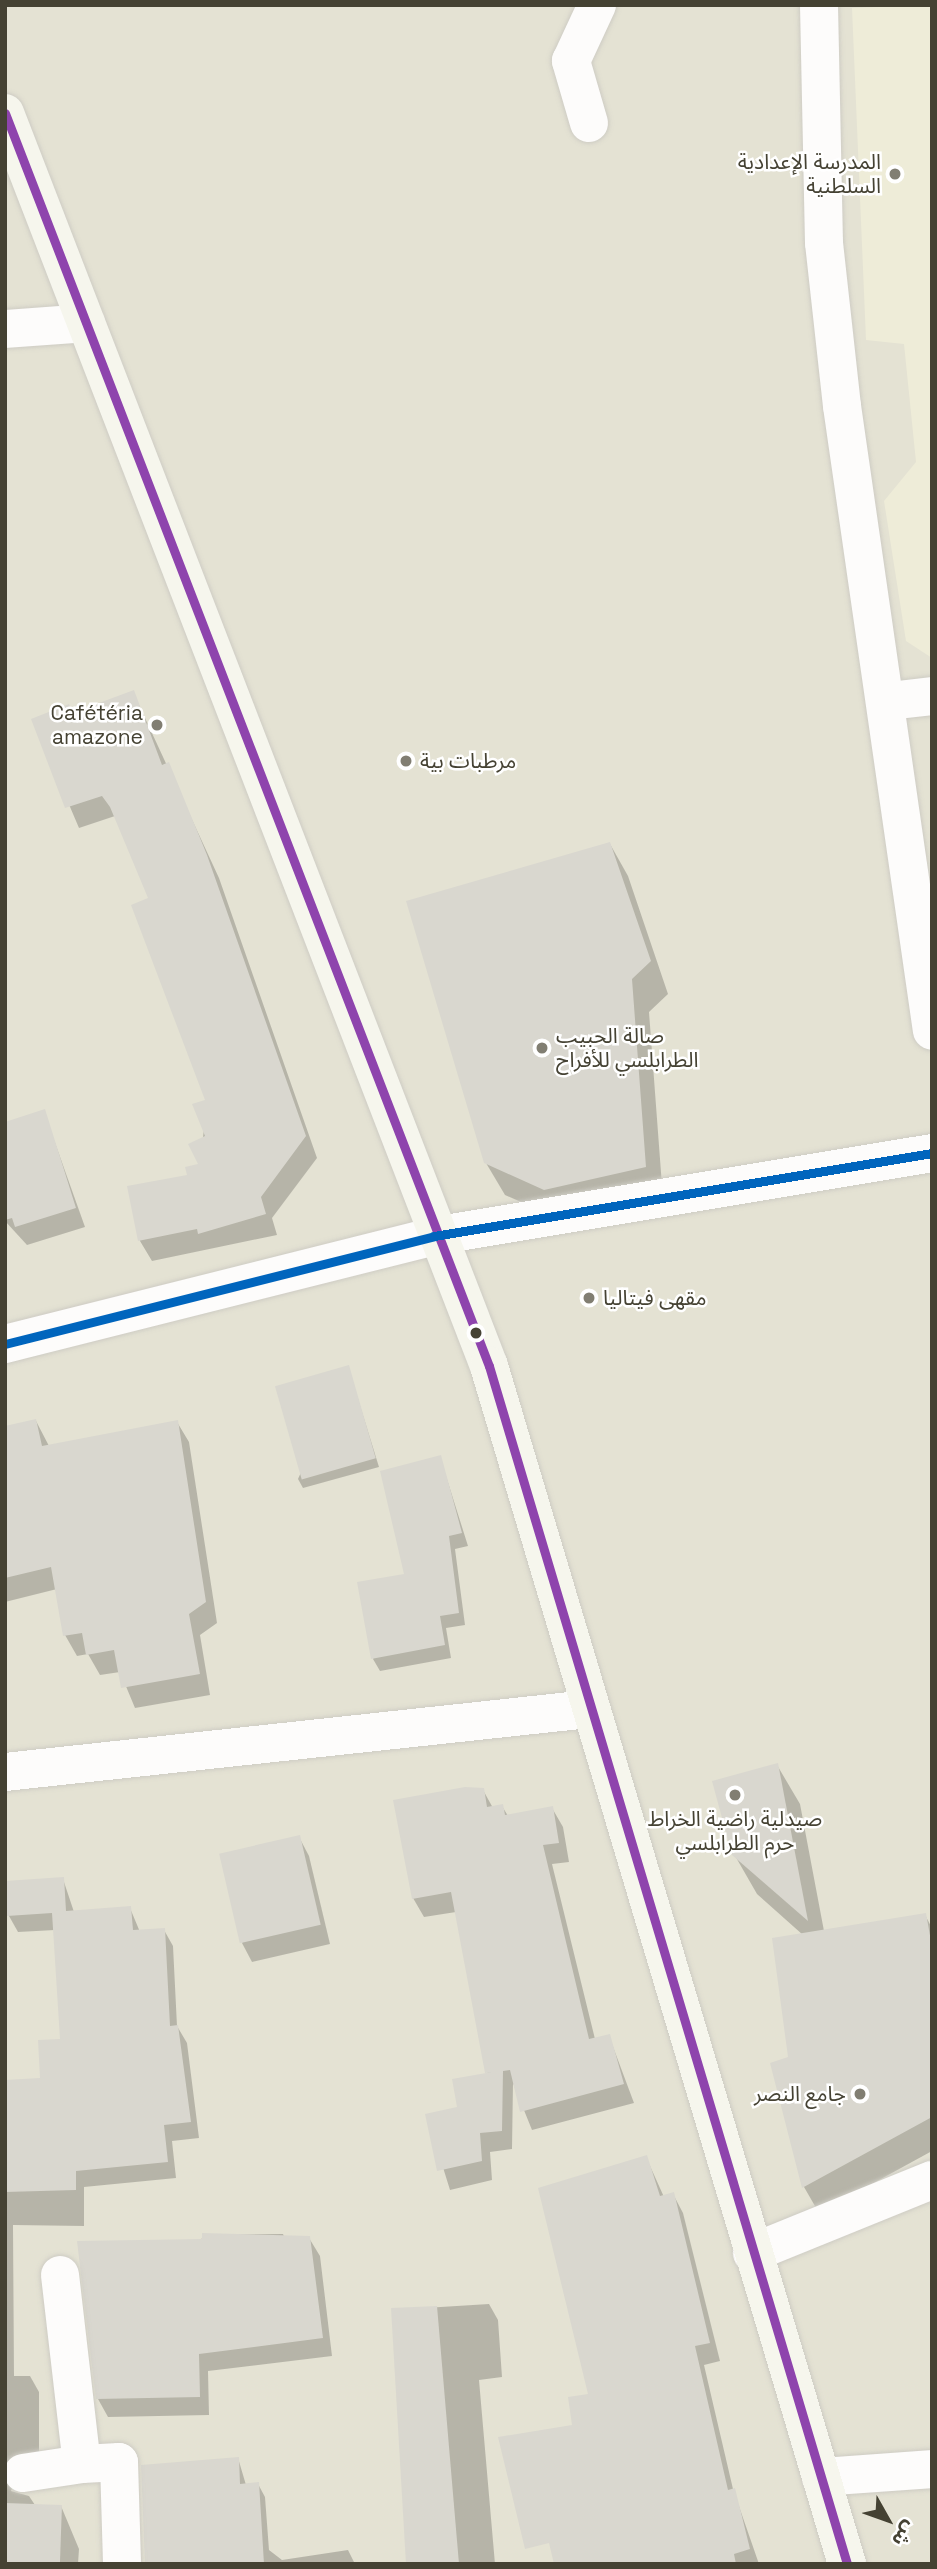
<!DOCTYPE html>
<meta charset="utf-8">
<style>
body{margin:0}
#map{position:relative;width:937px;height:2569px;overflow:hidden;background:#f0eee6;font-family:"Space Grotesk","Noto Sans Arabic",sans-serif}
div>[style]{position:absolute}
.residential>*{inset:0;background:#e4e2d3;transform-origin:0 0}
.education>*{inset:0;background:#eeecd8}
.shadow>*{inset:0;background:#0003}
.building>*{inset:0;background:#d9d7cf;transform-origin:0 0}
.roads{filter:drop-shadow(0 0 2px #ceccc4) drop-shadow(0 0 2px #ceccc4)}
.minor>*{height:38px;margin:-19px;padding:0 19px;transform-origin:19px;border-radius:19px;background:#fdfcfb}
.tertiary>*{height:38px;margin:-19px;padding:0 19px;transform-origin:19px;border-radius:19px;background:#fdfcfb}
.secondary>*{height:38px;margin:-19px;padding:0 19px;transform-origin:19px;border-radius:19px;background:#f6f6ed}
.bus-1>*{height:9px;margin:-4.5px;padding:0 4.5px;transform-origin:4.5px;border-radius:4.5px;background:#8e44ad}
.bus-2>*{height:9px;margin:-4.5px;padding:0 4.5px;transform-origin:4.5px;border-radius:4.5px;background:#0065bd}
.dots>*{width:19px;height:19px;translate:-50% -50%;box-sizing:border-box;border:4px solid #fff;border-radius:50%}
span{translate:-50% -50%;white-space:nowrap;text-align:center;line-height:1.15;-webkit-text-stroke:5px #fff;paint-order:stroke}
.poi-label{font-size:21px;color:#454233}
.right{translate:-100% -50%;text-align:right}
.left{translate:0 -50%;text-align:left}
.frame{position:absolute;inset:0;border:7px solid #454233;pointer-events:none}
.north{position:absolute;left:853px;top:2485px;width:70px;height:70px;-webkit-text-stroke:5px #fff;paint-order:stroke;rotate:130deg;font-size:19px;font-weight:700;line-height:28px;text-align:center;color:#454233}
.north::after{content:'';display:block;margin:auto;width:24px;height:32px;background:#454233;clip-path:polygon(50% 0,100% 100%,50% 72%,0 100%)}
</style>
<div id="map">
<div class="residential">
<i style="left:5px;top:5px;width:927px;height:2559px"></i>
</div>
<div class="education">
<i style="clip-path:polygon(932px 5px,932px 658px,906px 641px,884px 501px,916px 462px,904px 344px,866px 340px,852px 8px)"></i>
</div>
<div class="shadow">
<i style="clip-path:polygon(133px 692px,219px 878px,317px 1158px,272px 1218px,277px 1235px,152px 1261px,140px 1241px,129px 1187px,190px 1176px,200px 1165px,207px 1101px,151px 899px,115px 816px,79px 828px,33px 720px,73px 714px)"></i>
<i style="clip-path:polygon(610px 844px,628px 876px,668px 994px,649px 1012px,663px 1199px,564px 1221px,505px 1195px,486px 1163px)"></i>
<i style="clip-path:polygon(44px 1112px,85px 1227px,27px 1245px,5px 1221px,5px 1123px)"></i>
<i style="clip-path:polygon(348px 1367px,379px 1467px,303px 1488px,298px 1479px)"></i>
<i style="clip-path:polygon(36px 1421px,49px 1446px,177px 1422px,189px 1442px,217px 1623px,200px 1635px,210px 1695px,135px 1708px,120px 1672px,100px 1675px,88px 1654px,77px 1656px,65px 1635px,57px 1589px,5px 1602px,5px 1428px)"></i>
<i style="clip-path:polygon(440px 1457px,468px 1546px,455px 1549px,465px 1625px,446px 1628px,451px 1658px,380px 1671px,373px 1659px,406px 1576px)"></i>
<i style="clip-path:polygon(777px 1765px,800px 1804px,824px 1931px,925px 1915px,932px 1928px,932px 2151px,819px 2213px,804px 2187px,772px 2064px,790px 2058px,803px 1935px,757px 1894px,734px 1854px)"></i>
<i style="clip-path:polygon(483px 1790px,493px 1808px,502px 1806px,508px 1816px,552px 1808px,563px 1827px,569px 1862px,552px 1864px,595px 2039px,609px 2036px,634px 2103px,532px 2130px,513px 2083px,512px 2149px,490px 2152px,492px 2180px,450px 2190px,427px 2116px,459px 2109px,488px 2075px,456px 1912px,424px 1917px,413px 1898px)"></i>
<i style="clip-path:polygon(299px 1837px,309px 1856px,330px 1944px,252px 1962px,242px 1943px)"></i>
<i style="clip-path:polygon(63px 1879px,74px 1912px,130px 1908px,140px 1932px,164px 1930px,173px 1946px,177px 2026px,187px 2043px,199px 2138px,172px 2141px,176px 2178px,84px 2187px,84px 2226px,13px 2225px,14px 2376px,30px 2376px,39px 2392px,39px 2466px,18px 2473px,11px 2491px,29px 2496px,35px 2505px,61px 2506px,79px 2549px,78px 2564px,5px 2564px,5px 2082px,42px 2080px,62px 2041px,55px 1930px,18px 1932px,9px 1916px,6px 1882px)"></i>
<i style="clip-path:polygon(646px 2157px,664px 2197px,673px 2194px,683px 2213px,720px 2361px,704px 2365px,733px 2489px,759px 2564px,652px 2564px,574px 2426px,590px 2396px)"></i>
<i style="clip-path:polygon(283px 2234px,286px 2241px,309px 2238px,320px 2256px,332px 2356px,208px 2371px,209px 2415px,108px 2417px,98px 2399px,204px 2235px)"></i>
<i style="clip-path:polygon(489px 2304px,498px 2320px,502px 2377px,479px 2380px,495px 2564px,408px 2564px,392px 2310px)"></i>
<i style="clip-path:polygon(238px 2458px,246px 2485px,258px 2484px,265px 2497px,269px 2550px,282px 2560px,348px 2550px,355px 2564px,147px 2564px)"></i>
</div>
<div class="building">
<i style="clip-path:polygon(134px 690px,162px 765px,169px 762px,207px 855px,306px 1136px,261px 1197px,266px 1214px,198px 1234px,197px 1229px,138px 1241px,127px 1186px,187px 1175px,185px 1167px,198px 1164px,188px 1144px,205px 1136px,192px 1104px,205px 1100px,131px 905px,148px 898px,110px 807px,102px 796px,65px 808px,31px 719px,69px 704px,72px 713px)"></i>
<i style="clip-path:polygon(610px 842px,651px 961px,632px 979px,646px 1167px,544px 1190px,484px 1163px,406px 901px)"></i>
<i style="clip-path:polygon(45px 1109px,76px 1208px,15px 1227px,12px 1218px,5px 1220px,5px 1122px)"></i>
<i style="left:349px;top:1365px;width:97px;height:77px;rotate:74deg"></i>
<i style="clip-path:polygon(36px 1419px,42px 1446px,178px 1420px,206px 1602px,189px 1614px,200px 1674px,121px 1688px,114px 1650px,86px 1655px,82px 1633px,63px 1636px,51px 1567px,5px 1578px,5px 1426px)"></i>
<i style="clip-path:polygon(441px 1455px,462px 1533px,449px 1536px,459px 1613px,440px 1616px,445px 1645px,371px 1659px,357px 1582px,404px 1574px,380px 1471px)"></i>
<i style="clip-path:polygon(778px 1763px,808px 1921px,732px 1855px,712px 1781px)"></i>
<i style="clip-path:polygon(465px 1787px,484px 1788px,487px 1807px,503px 1804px,505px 1815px,553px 1806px,559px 1843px,543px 1845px,589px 2039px,610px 2034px,624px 2084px,520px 2112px,510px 2070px,503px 2071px,502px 2131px,480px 2133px,482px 2161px,437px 2171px,425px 2114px,457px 2107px,452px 2079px,492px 2072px,485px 2073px,451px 1892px,412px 1899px,393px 1800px)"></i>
<i style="left:300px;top:1835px;width:92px;height:83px;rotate:77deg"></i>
<i style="clip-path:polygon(64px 1877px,66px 1911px,131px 1906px,133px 1930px,165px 1928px,170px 2026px,178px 2025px,191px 2122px,164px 2125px,168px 2162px,76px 2171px,76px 2190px,5px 2192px,5px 2080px,40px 2078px,38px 2040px,60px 2039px,52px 1913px,7px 1916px,5px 1881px)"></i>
<i style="clip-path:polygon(926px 1913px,932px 1947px,932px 2117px,802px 2188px,770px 2063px,788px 2057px,772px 1938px)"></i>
<i style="clip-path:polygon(647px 2155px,660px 2196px,674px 2192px,710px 2343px,695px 2346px,728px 2490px,735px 2488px,750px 2549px,734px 2554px,736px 2564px,554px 2564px,549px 2543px,525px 2549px,498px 2437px,572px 2425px,568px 2397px,588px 2394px,538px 2188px)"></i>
<i style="clip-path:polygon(202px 2233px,310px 2236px,323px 2338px,199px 2354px,200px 2397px,96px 2399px,77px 2241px,202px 2239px)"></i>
<i style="clip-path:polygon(437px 2306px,459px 2564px,406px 2564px,391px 2308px)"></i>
<i style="clip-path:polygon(239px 2457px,240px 2484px,259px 2482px,264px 2564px,145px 2564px,141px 2465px)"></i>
<i style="left:5px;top:2503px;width:57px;height:61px;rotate:2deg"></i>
</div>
<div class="roads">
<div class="minor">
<i style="left:819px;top:5px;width:238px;rotate:88.8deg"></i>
<i style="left:824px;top:243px;width:164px;rotate:83.7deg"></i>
<i style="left:842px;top:406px;width:631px;rotate:81.81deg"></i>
<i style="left:589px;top:123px;width:65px;rotate:-106.2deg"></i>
<i style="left:571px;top:61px;width:62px;rotate:-65.1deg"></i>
<i style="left:5px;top:329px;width:81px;rotate:-4.2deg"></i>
<i style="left:889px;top:701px;width:43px;rotate:-6.6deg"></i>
<i style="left:434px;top:1236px;width:505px;rotate:-9.46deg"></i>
<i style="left:5px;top:1772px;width:587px;rotate:-6.16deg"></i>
<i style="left:752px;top:2253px;width:194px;rotate:-22.1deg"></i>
<i style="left:60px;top:2275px;width:190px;rotate:83.4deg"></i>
<i style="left:82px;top:2464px;width:37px;rotate:-3deg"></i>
<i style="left:119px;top:2462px;width:102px;rotate:88.3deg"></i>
<i style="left:23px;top:2473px;width:60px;rotate:-8.7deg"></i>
<i style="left:821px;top:2477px;width:111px;rotate:-4.1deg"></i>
</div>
<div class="tertiary">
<i style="left:5px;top:1344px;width:442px;rotate:-14.1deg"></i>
</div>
<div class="secondary">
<i style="left:5px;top:113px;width:1343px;rotate:68.88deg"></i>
<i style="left:489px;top:1366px;width:1250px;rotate:73.36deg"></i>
</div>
</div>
<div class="bus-1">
<i style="left:5px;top:113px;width:1343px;rotate:68.88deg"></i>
<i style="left:489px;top:1366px;width:1250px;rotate:73.36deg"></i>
</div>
<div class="bus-2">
<i style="left:5px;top:1344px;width:442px;rotate:-14.1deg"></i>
<i style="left:434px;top:1236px;width:505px;rotate:-9.46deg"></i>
</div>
<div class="dots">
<i style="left:895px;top:174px;background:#817e72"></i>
<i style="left:157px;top:725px;background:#817e72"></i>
<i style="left:406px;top:761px;background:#817e72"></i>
<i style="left:542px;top:1048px;background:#817e72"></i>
<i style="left:589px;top:1298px;background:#817e72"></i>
<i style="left:476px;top:1333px;background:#454233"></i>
<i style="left:735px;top:1795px;background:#817e72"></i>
<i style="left:860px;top:2094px;background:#817e72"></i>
</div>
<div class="poi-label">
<span class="right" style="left:881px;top:174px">المدرسة الإعدادية<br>السلطنية</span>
<span class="right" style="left:143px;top:725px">Cafétéria<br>amazone</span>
<span class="left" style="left:420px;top:761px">مرطبات بية</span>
<span class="left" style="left:556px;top:1048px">صالة الحبيب<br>الطرابلسي للأفراح</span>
<span class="left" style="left:603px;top:1298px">مقهى فيتاليا</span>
<span style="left:735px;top:1831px">صيدلية راضية الخراط<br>حرم الطرابلسي</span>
<span class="right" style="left:846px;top:2094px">جامع النصر</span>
</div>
<div class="frame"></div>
<div class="north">ش</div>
</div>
